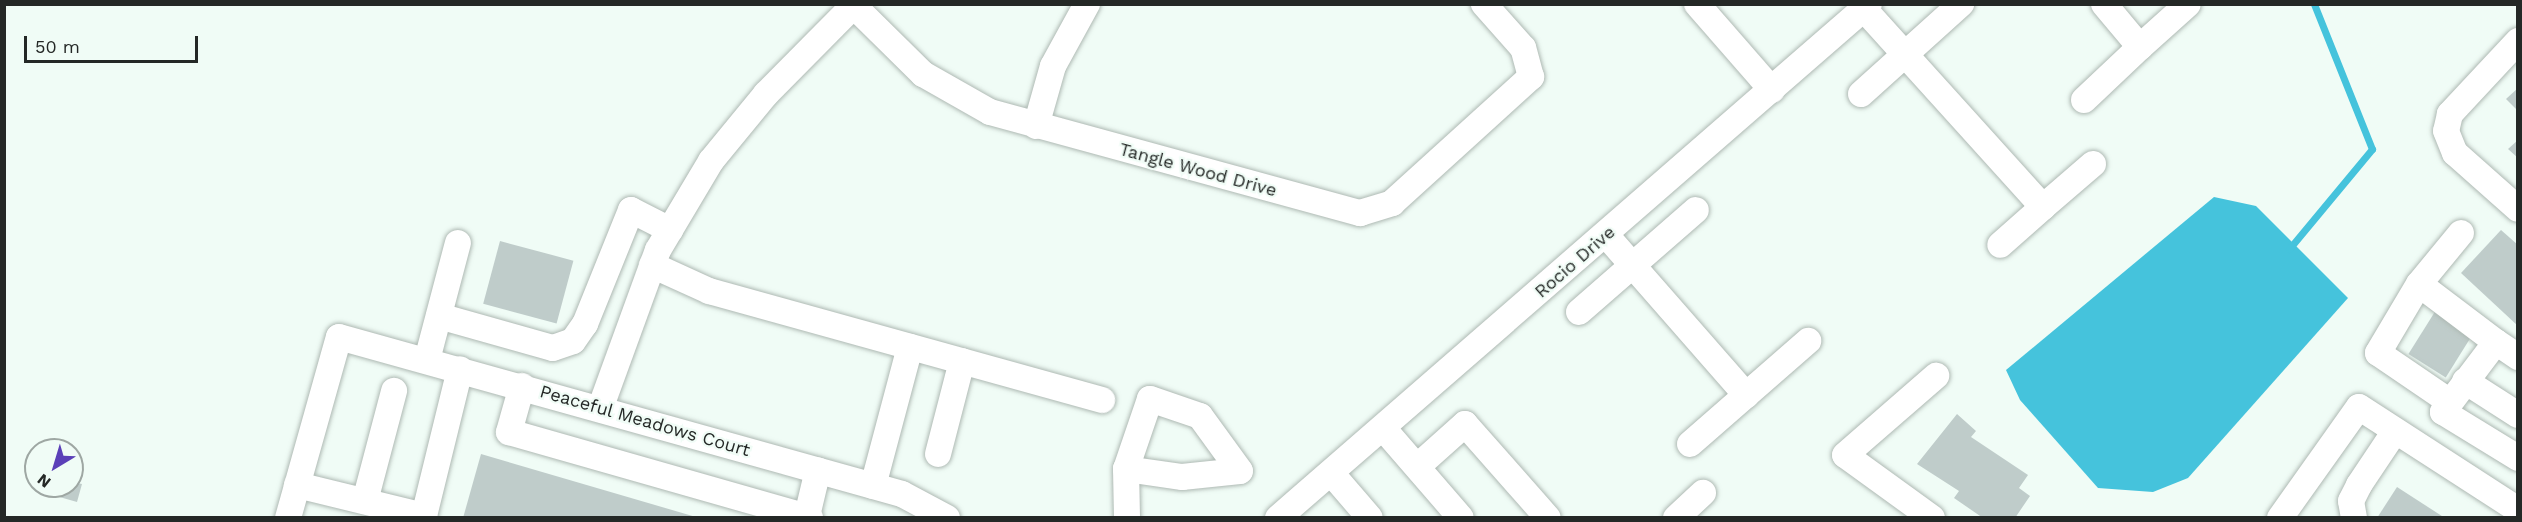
<!DOCTYPE html>
<style>
body{margin:0}
#map{position:relative;width:2522px;height:522px;overflow:hidden;background:#f0fcf6;font-family:"Work Sans",sans-serif}
div>[style]{position:absolute}
.water>*{inset:0;background:#45c3dc}
.stream>*{height:7px;margin:-3.5px;padding:0 3.5px;transform-origin:3.5px;border-radius:3.5px;background:#45c3dc}
.building>*{inset:0;background:#bfccca;transform-origin:0 0}
.roads{filter:drop-shadow(0 0 2px #aeb9b3) drop-shadow(0 0 2px #aeb9b3)}
.minor>*{height:26px;margin:-13px;padding:0 13px;transform-origin:13px;border-radius:13px;background:#fff}
span{translate:-50% -50%;white-space:nowrap;text-align:center;line-height:1.15;-webkit-text-stroke:4.5px #f0fcf6;paint-order:stroke}
.street-label{font-size:18px;color:#242826}
.frame{position:absolute;inset:0;border:6px solid #242826;pointer-events:none}
.north{position:absolute;left:24px;top:438px;width:60px;height:60px;box-sizing:border-box;background:#f0fcf6;border:2px solid #9ea7a3;border-radius:50%;rotate:218deg;font-size:16px;font-weight:700;line-height:24px;text-align:center;color:#242826}
.north::after{content:'';display:block;margin:auto;width:21px;height:27px;background:#5b40b8;clip-path:polygon(50% 0,100% 100%,50% 72%,0 100%)}
.scale{position:absolute;left:24px;top:36px;width:174px;height:27px;box-sizing:border-box;border:3px solid #242826;border-top:0;padding-left:8px;font-size:18px;line-height:21px;white-space:nowrap;color:#242826;-webkit-text-stroke:4px #f0fcf6;paint-order:stroke}
</style>
<div id="map">
<div class="water">
<i style="clip-path:polygon(2214px 197px,2256px 206px,2348px 298px,2188px 478px,2153px 492px,2098px 488px,2020px 400px,2006px 370px)"></i>
</div>
<div class="stream">
<i style="left:2289px;top:249px;width:130px;rotate:-50.3deg"></i>
<i style="left:2372px;top:149px;width:156px;rotate:-111.8deg"></i>
</div>
<div class="building">
<i style="clip-path:polygon(2518px 88px,2518px 111px,2506px 99px)"></i>
<i style="clip-path:polygon(2518px 140px,2518px 158px,2508px 149px)"></i>
<i style="clip-path:polygon(2501px 230px,2518px 245px,2518px 326px,2461px 273px)"></i>
<i style="left:500px;top:241px;width:76px;height:65px;rotate:15deg"></i>
<i style="left:2436px;top:310px;width:44px;height:52px;rotate:32deg"></i>
<i style="clip-path:polygon(1957px 414px,1976px 431px,1971px 437px,2028px 475px,2019px 488px,2030px 496px,2015px 518px,1983px 518px,1954px 498px,1959px 491px,1917px 464px)"></i>
<i style="clip-path:polygon(481px 454px,696px 517px,696px 518px,463px 518px)"></i>
<i style="clip-path:polygon(72px 482px,82px 484px,77px 502px,49px 494px,51px 486px,72px 486px)"></i>
<i style="clip-path:polygon(2397px 487px,2445px 518px,2377px 518px)"></i>
</div>
<div class="roads">
<div class="minor">
<i style="left:852px;top:4px;width:100px;rotate:44.6deg"></i>
<i style="left:923px;top:74px;width:77px;rotate:29.6deg"></i>
<i style="left:990px;top:112px;width:384px;rotate:15.3deg"></i>
<i style="left:1360px;top:213px;width:34px;rotate:-17deg"></i>
<i style="left:1392px;top:203px;width:188px;rotate:-42.2deg"></i>
<i style="left:1531px;top:77px;width:30px;rotate:-105deg"></i>
<i style="left:1523px;top:48px;width:59px;rotate:-131.6deg"></i>
<i style="left:1697px;top:4px;width:114px;rotate:48.9deg"></i>
<i style="left:1864px;top:9px;width:267px;rotate:47.9deg"></i>
<i style="left:2043px;top:207px;width:57px;rotate:138.5deg"></i>
<i style="left:2518px;top:41px;width:100px;rotate:133deg"></i>
<i style="left:2450px;top:114px;width:17px;rotate:103deg"></i>
<i style="left:2446px;top:131px;width:24px;rotate:68deg"></i>
<i style="left:2455px;top:153px;width:84px;rotate:41.6deg"></i>
<i style="left:2140px;top:47px;width:64px;rotate:-41.9deg"></i>
<i style="left:1861px;top:94px;width:135px;rotate:-42deg"></i>
<i style="left:2084px;top:100px;width:77px;rotate:-43.4deg"></i>
<i style="left:2140px;top:47px;width:56px;rotate:-129.9deg"></i>
<i style="left:1036px;top:126px;width:62px;rotate:-74.2deg"></i>
<i style="left:1053px;top:66px;width:71px;rotate:-61.3deg"></i>
<i style="left:2043px;top:207px;width:66px;rotate:-40.7deg"></i>
<i style="left:1606px;top:235px;width:213px;rotate:48.8deg"></i>
<i style="left:652px;top:265px;width:63px;rotate:24.5deg"></i>
<i style="left:709px;top:291px;width:408px;rotate:15.5deg"></i>
<i style="left:2419px;top:284px;width:66px;rotate:-50.5deg"></i>
<i style="left:1579px;top:312px;width:155px;rotate:-41.1deg"></i>
<i style="left:439px;top:316px;width:118px;rotate:15.7deg"></i>
<i style="left:553px;top:348px;width:21px;rotate:-19deg"></i>
<i style="left:573px;top:341px;width:21px;rotate:-55deg"></i>
<i style="left:585px;top:324px;width:123px;rotate:-68deg"></i>
<i style="left:631px;top:210px;width:44px;rotate:27.1deg"></i>
<i style="left:2496px;top:342px;width:27px;rotate:34deg"></i>
<i style="left:427px;top:360px;width:121px;rotate:-75.2deg"></i>
<i style="left:2465px;top:381px;width:63px;rotate:32.7deg"></i>
<i style="left:522px;top:386px;width:48px;rotate:105.8deg"></i>
<i style="left:509px;top:432px;width:313px;rotate:15.9deg"></i>
<i style="left:2450px;top:402px;width:87px;rotate:-145.8deg"></i>
<i style="left:2378px;top:353px;width:80px;rotate:-59.3deg"></i>
<i style="left:2419px;top:284px;width:96px;rotate:37deg"></i>
<i style="left:2496px;top:342px;width:88px;rotate:127.1deg"></i>
<i style="left:2443px;top:412px;width:88px;rotate:31.5deg"></i>
<i style="left:600px;top:409px;width:169px;rotate:-70deg"></i>
<i style="left:658px;top:250px;width:104px;rotate:-59.2deg"></i>
<i style="left:711px;top:161px;width:87px;rotate:-50.6deg"></i>
<i style="left:766px;top:94px;width:127px;rotate:-45.3deg"></i>
<i style="left:1383px;top:428px;width:119px;rotate:49.1deg"></i>
<i style="left:1690px;top:444px;width:157px;rotate:-41.1deg"></i>
<i style="left:938px;top:454px;width:96px;rotate:-75.5deg"></i>
<i style="left:1418px;top:466px;width:63px;rotate:-41.8deg"></i>
<i style="left:1465px;top:424px;width:125px;rotate:48.6deg"></i>
<i style="left:1126px;top:469px;width:57px;rotate:8.1deg"></i>
<i style="left:1182px;top:477px;width:58px;rotate:-5.9deg"></i>
<i style="left:1240px;top:471px;width:68px;rotate:-126deg"></i>
<i style="left:1200px;top:416px;width:53px;rotate:-161.2deg"></i>
<i style="left:1150px;top:399px;width:74px;rotate:108.9deg"></i>
<i style="left:1126px;top:469px;width:49px;rotate:88.8deg"></i>
<i style="left:1332px;top:474px;width:58px;rotate:49.2deg"></i>
<i style="left:297px;top:485px;width:131px;rotate:13.7deg"></i>
<i style="left:424px;top:516px;width:151px;rotate:-76.2deg"></i>
<i style="left:873px;top:486px;width:144px;rotate:-75.1deg"></i>
<i style="left:365px;top:501px;width:114px;rotate:-75.2deg"></i>
<i style="left:807px;top:516px;width:47px;rotate:-76.6deg"></i>
<i style="left:288px;top:518px;width:188px;rotate:-74.3deg"></i>
<i style="left:339px;top:337px;width:584px;rotate:15.58deg"></i>
<i style="left:902px;top:494px;width:51px;rotate:28.1deg"></i>
<i style="left:1278px;top:518px;width:783px;rotate:-41.01deg"></i>
<i style="left:1676px;top:518px;width:37px;rotate:-43deg"></i>
<i style="left:1932px;top:518px;width:107px;rotate:-144.1deg"></i>
<i style="left:1845px;top:455px;width:121px;rotate:-41deg"></i>
<i style="left:2280px;top:518px;width:136px;rotate:-54.6deg"></i>
<i style="left:2359px;top:407px;width:189px;rotate:32.9deg"></i>
<i style="left:2354px;top:518px;width:17px;rotate:-100deg"></i>
<i style="left:2351px;top:501px;width:18px;rotate:-63deg"></i>
<i style="left:2359px;top:485px;width:65px;rotate:-56.3deg"></i>
</div>
</div>
<div class="street-label">
<span style="left:1198px;top:170px;rotate:15deg">Tangle Wood Drive</span>
<span style="left:1575px;top:262px;rotate:-41deg">Rocio Drive</span>
<span style="left:645px;top:421px;rotate:16deg">Peaceful Meadows Court</span>
</div>
<div class="frame"></div>
<div class="north">N</div>
<div class="scale">50 m</div>
</div>
